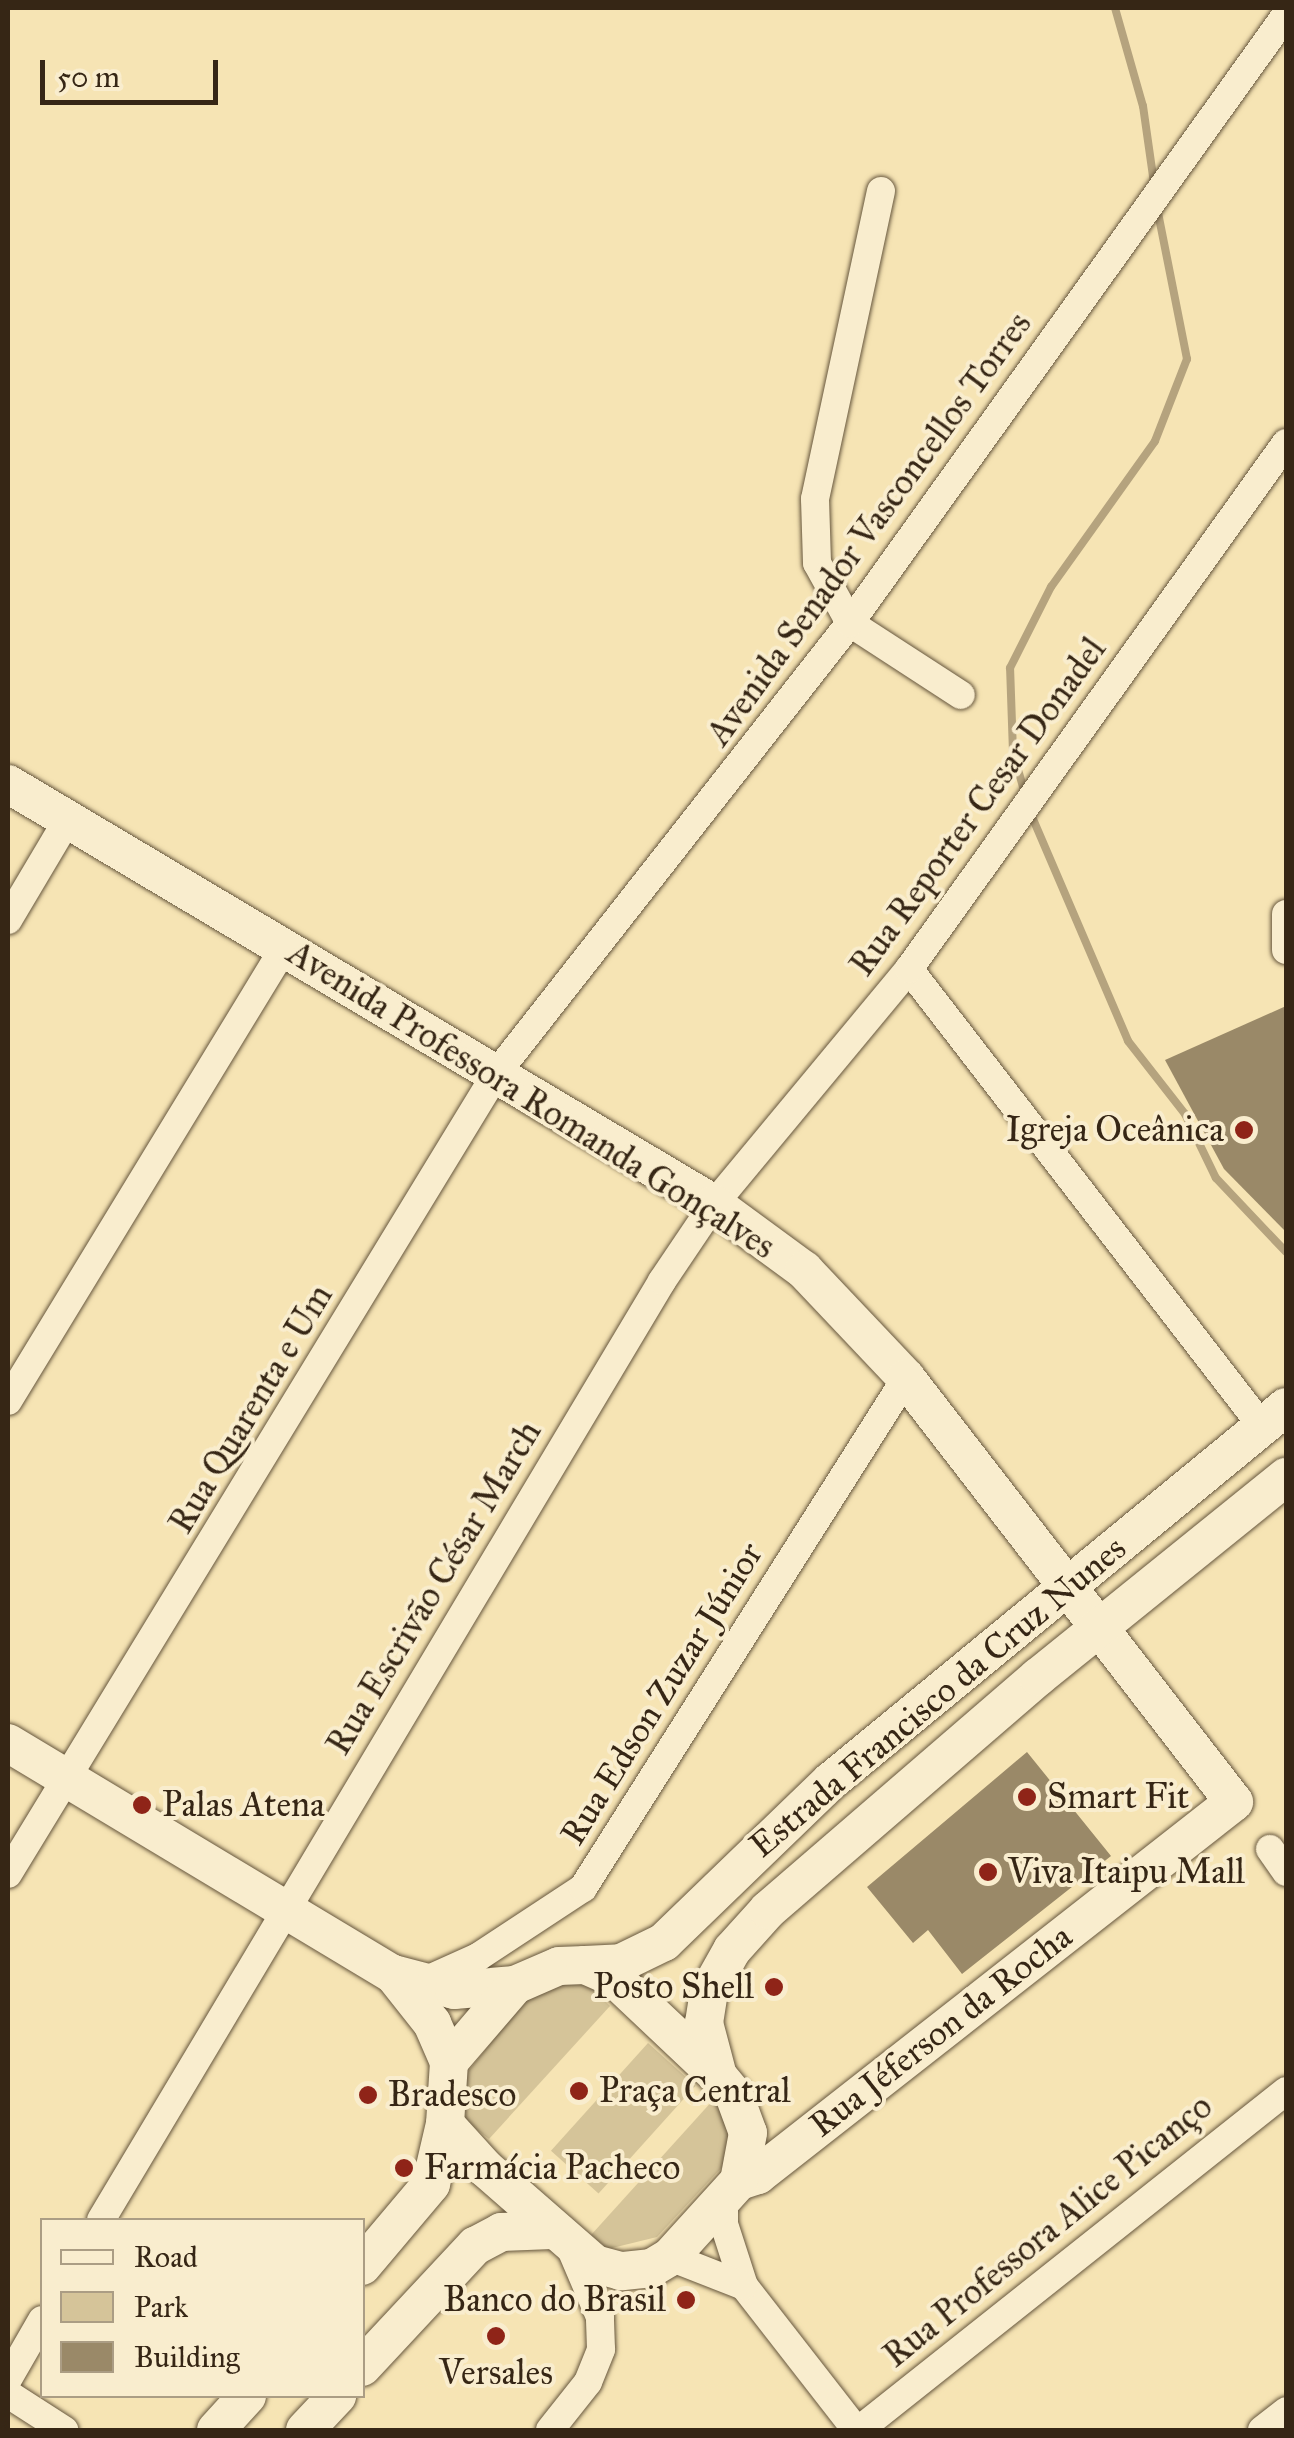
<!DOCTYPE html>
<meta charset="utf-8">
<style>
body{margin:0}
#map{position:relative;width:1294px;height:2438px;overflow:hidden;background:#f6e4b4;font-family:"IM FELL Great Primer",serif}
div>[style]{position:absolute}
.green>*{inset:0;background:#d5c499;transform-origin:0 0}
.stream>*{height:8px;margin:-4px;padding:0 4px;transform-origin:4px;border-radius:4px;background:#b5a37e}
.building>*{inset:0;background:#9a8968}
.roads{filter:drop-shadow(0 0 2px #66563d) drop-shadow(0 0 2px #66563d)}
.street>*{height:28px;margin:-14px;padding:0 14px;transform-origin:14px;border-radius:14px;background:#f9edce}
.secondary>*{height:38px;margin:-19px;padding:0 19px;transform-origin:19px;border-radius:19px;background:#f9edce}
.dots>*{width:28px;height:28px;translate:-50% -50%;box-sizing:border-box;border:5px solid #f9edce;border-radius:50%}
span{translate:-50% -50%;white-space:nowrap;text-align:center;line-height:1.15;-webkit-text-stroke:8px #f9edce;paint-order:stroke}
.street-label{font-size:35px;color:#362615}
.poi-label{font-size:35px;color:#362615}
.right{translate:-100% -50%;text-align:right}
.left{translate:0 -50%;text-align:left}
.frame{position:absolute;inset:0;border:10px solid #362615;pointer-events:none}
.legend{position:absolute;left:40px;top:2218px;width:325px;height:180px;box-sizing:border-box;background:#f9edce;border:2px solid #ab9d84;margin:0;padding:12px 18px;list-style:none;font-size:30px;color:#362615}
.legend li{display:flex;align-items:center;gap:20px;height:50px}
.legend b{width:50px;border:2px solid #ab9d84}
.scale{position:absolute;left:40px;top:60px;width:178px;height:45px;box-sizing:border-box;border:5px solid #362615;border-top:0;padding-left:12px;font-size:30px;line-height:35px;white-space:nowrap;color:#362615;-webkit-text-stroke:8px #f9edce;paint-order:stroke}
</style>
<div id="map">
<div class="green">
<i style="clip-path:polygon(558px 1981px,588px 1984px,610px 2006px,489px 2139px,466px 2121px,463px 2078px,531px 1992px)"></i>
<i style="left:648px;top:2043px;width:64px;height:145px;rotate:42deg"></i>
<i style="clip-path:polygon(714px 2099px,730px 2133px,725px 2164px,657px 2237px,608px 2249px,591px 2235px)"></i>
</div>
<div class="stream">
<i style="left:1115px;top:8px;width:102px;rotate:74.1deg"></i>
<i style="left:1143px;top:106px;width:78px;rotate:81.9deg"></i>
<i style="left:1025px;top:794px;width:44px;rotate:-105.9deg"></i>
<i style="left:1013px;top:752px;width:84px;rotate:-92deg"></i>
<i style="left:1010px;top:668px;width:91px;rotate:-63.2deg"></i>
<i style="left:1051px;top:587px;width:179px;rotate:-54.5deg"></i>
<i style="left:1155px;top:441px;width:88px;rotate:-68.7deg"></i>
<i style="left:1187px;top:359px;width:155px;rotate:-101.2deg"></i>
<i style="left:1030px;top:812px;width:249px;rotate:66.8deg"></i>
<i style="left:1128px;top:1041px;width:93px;rotate:52deg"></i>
<i style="left:1185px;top:1114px;width:71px;rotate:64.2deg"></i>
<i style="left:1216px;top:1178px;width:102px;rotate:46.6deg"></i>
</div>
<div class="building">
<i style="clip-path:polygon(1286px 1006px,1286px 1232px,1224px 1169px,1165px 1060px)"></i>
<i style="clip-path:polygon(1027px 1752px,1111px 1856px,962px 1974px,928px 1930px,913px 1943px,867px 1887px)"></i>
</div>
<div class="roads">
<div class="street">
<i style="left:881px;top:191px;width:315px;rotate:102.1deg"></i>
<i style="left:815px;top:499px;width:64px;rotate:88.2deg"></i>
<i style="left:817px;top:563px;width:68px;rotate:61.2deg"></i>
<i style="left:850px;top:623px;width:132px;rotate:33deg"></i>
<i style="left:1286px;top:914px;width:36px;rotate:90deg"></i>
<i style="left:8px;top:920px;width:117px;rotate:-59.3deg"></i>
<i style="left:909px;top:969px;width:576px;rotate:52.33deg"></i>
<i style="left:8px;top:1401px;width:530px;rotate:-58.65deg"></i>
<i style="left:1270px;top:1849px;width:28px;rotate:55deg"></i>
<i style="left:8px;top:1874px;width:937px;rotate:-58.62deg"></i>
<i style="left:496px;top:1074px;width:573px;rotate:-51.87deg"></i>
<i style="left:850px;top:623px;width:748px;rotate:-54.36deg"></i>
<i style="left:420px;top:1983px;width:64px;rotate:-24.1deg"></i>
<i style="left:478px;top:1957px;width:126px;rotate:-33.3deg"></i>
<i style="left:583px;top:1888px;width:604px;rotate:-57.65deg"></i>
<i style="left:724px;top:2202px;width:22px;rotate:90deg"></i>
<i style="left:724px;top:2224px;width:65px;rotate:72.1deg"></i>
<i style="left:744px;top:2286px;width:182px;rotate:52.1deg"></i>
<i style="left:101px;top:2220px;width:1094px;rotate:-59.14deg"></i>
<i style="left:662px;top:1281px;width:93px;rotate:-56deg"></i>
<i style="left:714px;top:1204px;width:305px;rotate:-50.3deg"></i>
<i style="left:909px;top:969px;width:647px;rotate:-54.37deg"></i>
<i style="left:670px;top:2257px;width:79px;rotate:21.4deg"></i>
<i style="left:8px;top:2379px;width:68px;rotate:-60deg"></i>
<i style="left:8px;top:2394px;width:67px;rotate:32.7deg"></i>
<i style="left:550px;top:2430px;width:61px;rotate:-51.6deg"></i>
<i style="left:588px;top:2382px;width:35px;rotate:-68deg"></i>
<i style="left:601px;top:2349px;width:32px;rotate:-92deg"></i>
<i style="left:600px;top:2317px;width:74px;rotate:-113.1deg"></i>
<i style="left:859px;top:2430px;width:545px;rotate:-38.45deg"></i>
<i style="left:1262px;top:2430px;width:31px;rotate:-38deg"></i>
</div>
<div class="secondary">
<i style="left:8px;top:784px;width:821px;rotate:30.75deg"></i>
<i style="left:714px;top:1204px;width:112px;rotate:36.3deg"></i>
<i style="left:804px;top:1270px;width:149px;rotate:46.6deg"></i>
<i style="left:906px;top:1378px;width:536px;rotate:52.28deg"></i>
<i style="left:1234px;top:1802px;width:605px;rotate:141.92deg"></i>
<i style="left:758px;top:2175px;width:20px;rotate:162deg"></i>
<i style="left:8px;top:1743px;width:449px;rotate:31deg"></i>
<i style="left:393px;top:1974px;width:63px;rotate:14.7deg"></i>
<i style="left:454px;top:1990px;width:61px;rotate:-4.7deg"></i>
<i style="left:585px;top:1965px;width:32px;rotate:24deg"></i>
<i style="left:614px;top:1978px;width:143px;rotate:43.3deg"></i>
<i style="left:718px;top:2076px;width:25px;rotate:50deg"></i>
<i style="left:734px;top:2095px;width:40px;rotate:69.8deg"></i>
<i style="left:748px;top:2133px;width:49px;rotate:100.6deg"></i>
<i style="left:739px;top:2181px;width:103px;rotate:132.2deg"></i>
<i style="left:670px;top:2257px;width:21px;rotate:149deg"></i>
<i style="left:652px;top:2268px;width:31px;rotate:174deg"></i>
<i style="left:621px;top:2271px;width:27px;rotate:-165deg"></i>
<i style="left:595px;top:2264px;width:146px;rotate:-138.9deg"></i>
<i style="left:485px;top:2168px;width:59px;rotate:-132.3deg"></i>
<i style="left:445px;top:2124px;width:62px;rotate:-86.3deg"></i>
<i style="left:449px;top:2062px;width:101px;rotate:-49.4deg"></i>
<i style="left:515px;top:1985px;width:48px;rotate:-23.4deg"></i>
<i style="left:559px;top:1966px;width:26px;rotate:-2deg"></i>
<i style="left:585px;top:1965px;width:36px;rotate:-3deg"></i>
<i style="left:621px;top:1963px;width:48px;rotate:-26deg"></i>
<i style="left:664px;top:1942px;width:232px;rotate:-44deg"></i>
<i style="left:831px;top:1781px;width:589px;rotate:-39.42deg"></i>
<i style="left:393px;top:1974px;width:63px;rotate:51.5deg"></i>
<i style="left:432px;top:2023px;width:43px;rotate:66.4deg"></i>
<i style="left:718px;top:2076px;width:55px;rotate:-104.8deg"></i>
<i style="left:704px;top:2023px;width:32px;rotate:-81deg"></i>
<i style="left:709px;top:1991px;width:47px;rotate:-60.7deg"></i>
<i style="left:732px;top:1950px;width:54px;rotate:-48deg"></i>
<i style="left:768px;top:1910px;width:357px;rotate:-40.8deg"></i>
<i style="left:1038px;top:1677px;width:319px;rotate:-38.9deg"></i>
<i style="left:362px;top:2266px;width:107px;rotate:-49.9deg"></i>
<i style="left:431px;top:2184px;width:62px;rotate:-76.9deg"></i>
<i style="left:362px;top:2367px;width:166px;rotate:-47deg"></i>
<i style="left:475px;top:2246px;width:30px;rotate:-28deg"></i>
<i style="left:501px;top:2232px;width:51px;rotate:-2.2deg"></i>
<i style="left:216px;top:2430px;width:46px;rotate:-47.6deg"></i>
<i style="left:305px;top:2430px;width:47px;rotate:-46.7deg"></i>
</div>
</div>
<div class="dots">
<i style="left:1244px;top:1130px;background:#8f2418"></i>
<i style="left:1027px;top:1797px;background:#8f2418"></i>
<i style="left:142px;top:1805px;background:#8f2418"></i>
<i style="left:988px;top:1872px;background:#8f2418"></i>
<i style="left:774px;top:1987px;background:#8f2418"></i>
<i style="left:579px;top:2091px;background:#8f2418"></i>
<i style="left:368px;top:2095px;background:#8f2418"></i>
<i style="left:404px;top:2168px;background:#8f2418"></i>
<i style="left:686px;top:2300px;background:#8f2418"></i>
<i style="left:496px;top:2336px;background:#8f2418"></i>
</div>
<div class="street-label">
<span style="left:869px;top:529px;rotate:-54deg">Avenida Senador Vasconcellos Torres</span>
<span style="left:978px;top:807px;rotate:-54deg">Rua Reporter Cesar Donadel</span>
<span style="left:531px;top:1100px;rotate:32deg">Avenida Professora Romanda Gonçalves</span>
<span style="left:251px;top:1409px;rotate:-59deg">Rua Quarenta e Um</span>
<span style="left:434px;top:1588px;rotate:-59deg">Rua Escrivão César March</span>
<span style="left:662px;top:1694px;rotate:-58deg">Rua Edson Zuzar Júnior</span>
<span style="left:938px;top:1697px;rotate:-40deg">Estrada Francisco da Cruz Nunes</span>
<span style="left:941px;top:2031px;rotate:-38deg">Rua Jéferson da Rocha</span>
<span style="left:1048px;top:2231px;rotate:-39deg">Rua Professora Alice Picanço</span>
</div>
<div class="poi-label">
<span class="right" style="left:1224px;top:1130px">Igreja Oceânica</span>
<span class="left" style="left:1047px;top:1797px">Smart Fit</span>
<span class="left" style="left:162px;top:1805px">Palas Atena</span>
<span class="left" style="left:1008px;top:1872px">Viva Itaipu Mall</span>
<span class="right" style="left:754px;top:1987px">Posto Shell</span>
<span class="left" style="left:599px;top:2091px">Praça Central</span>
<span class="left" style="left:388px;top:2095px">Bradesco</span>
<span class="left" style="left:424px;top:2168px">Farmácia Pacheco</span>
<span class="right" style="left:666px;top:2300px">Banco do Brasil</span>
<span style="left:496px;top:2373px">Versales</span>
</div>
<div class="frame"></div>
<ul class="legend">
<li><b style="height:12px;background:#f9edce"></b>Road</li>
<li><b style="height:28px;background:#d5c499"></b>Park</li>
<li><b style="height:28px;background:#9a8968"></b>Building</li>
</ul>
<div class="scale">50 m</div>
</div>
